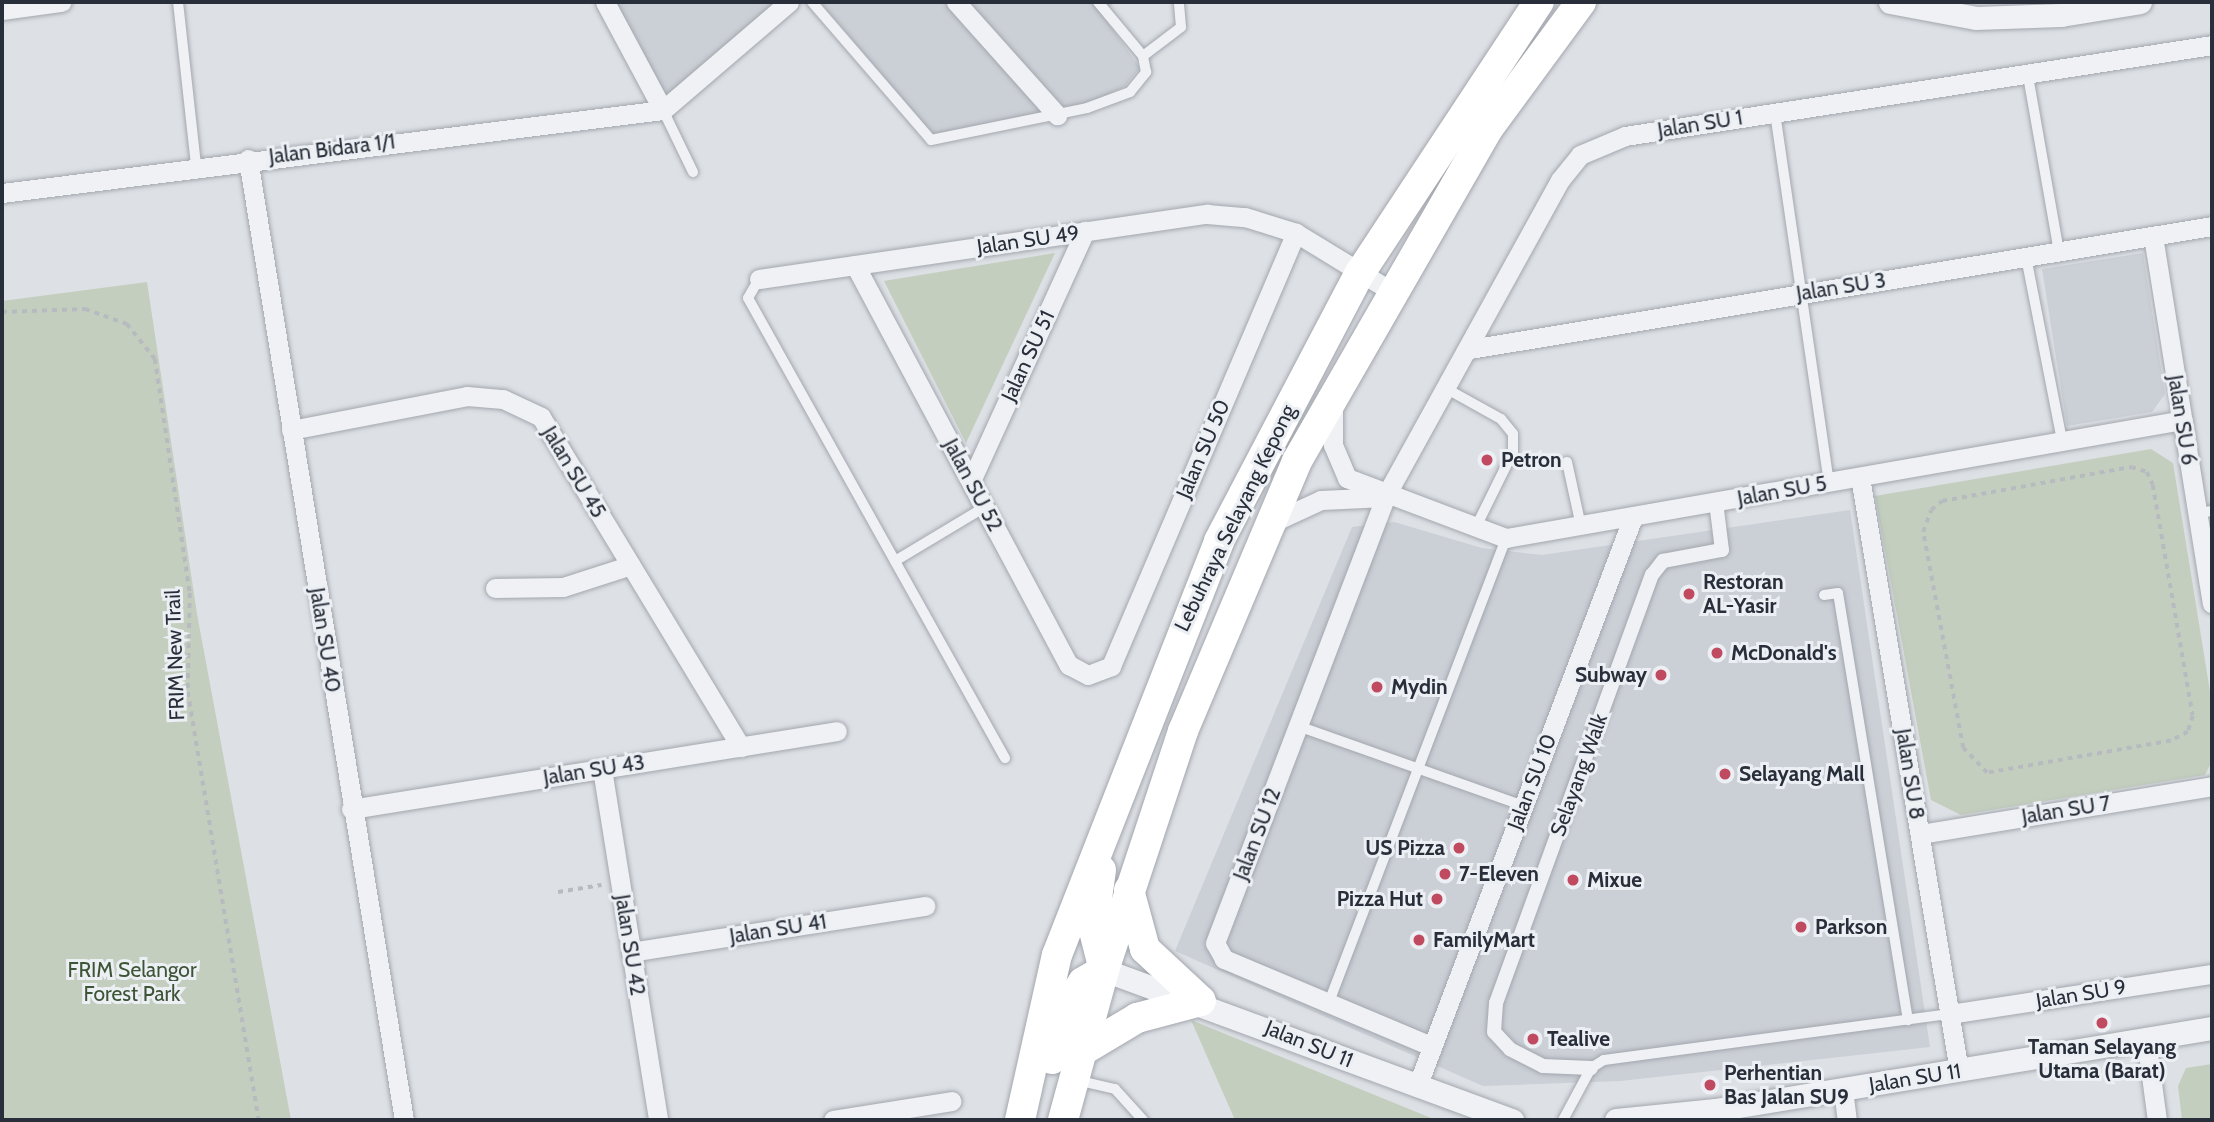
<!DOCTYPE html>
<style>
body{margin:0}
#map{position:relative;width:2214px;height:1122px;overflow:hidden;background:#dde0e5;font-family:Cabin,sans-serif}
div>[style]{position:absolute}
.built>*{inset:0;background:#cbcfd6}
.green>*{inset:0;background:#c3cebe}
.path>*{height:3.5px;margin-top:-1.75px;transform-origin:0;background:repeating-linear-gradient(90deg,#b7bbc0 0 5px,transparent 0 10px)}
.roads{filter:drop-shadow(0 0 2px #a3a7ae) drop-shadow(0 0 2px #a3a7ae)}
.service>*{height:10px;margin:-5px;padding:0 5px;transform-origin:5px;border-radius:5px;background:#eff1f4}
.pedestrian>*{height:14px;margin:-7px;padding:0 7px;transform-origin:7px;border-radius:7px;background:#eff1f4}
.minor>*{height:19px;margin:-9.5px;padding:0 9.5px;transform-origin:9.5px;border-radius:9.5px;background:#eff1f4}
.tertiary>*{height:23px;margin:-11.5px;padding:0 11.5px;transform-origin:11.5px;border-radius:11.5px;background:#eff1f4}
.primary>*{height:30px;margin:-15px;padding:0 15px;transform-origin:15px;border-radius:15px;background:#fff}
.dots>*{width:19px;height:19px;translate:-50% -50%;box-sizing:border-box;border:4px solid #eceff3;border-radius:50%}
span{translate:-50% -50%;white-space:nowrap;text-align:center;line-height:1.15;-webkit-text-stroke:6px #eceff3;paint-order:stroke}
.street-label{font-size:21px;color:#282f3a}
.poi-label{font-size:21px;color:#282f3a;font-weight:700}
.left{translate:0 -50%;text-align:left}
.right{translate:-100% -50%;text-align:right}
.park-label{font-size:21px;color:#3d5436}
.frame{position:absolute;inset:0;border:4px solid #282f3a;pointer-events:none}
</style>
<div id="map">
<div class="built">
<i style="clip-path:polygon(612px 2px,778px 2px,665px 97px)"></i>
<i style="clip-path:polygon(820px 2px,1115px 2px,1102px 14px,1140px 68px,1124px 87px,1091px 102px,933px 135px)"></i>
<i style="clip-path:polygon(2143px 253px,2165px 394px,2152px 412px,2067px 426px,2042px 269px)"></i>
<i style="clip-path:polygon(1850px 510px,1930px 1047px,1620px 1081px,1483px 1086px,1175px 951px,1352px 527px,1394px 522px,1482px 548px,1542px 555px)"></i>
</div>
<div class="green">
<i style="clip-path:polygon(1055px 253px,966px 443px,884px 281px)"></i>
<i style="clip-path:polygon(147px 282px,197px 614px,291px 1120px,2px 1120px,2px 301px)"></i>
<i style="clip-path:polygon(2151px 449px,2173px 463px,2212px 704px,2212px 761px,2205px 775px,1961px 815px,1931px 800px,1875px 496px)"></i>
<i style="clip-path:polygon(1191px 1020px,1436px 1120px,1235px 1120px)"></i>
<i style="clip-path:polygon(2212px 1064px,2212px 1120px,2182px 1120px,2178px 1086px,2186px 1068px)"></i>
</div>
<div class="path">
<i style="left:2px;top:312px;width:83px;rotate:-2.1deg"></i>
<i style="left:85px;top:309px;width:45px;rotate:19.7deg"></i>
<i style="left:127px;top:324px;width:45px;rotate:51.3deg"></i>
<i style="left:155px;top:359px;width:237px;rotate:81.5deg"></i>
<i style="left:190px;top:593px;width:99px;rotate:91.2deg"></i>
<i style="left:188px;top:692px;width:434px;rotate:80.6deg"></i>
<i style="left:2131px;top:467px;width:17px;rotate:17deg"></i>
<i style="left:2147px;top:472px;width:14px;rotate:65deg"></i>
<i style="left:2153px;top:485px;width:234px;rotate:80.2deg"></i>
<i style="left:2193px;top:716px;width:17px;rotate:107deg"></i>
<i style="left:2188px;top:732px;width:19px;rotate:152deg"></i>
<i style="left:2171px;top:741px;width:187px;rotate:170.1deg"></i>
<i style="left:1987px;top:773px;width:35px;rotate:-134deg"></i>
<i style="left:1963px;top:748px;width:220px;rotate:-100.5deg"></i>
<i style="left:1923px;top:532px;width:23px;rotate:-70deg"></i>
<i style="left:1931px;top:510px;width:14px;rotate:-39deg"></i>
<i style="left:1942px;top:501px;width:192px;rotate:-10.2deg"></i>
<i style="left:558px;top:892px;width:44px;rotate:-9.2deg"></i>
</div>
<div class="roads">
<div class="service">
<i style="left:178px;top:2px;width:165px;rotate:83.7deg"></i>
<i style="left:812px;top:2px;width:182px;rotate:49.2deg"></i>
<i style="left:931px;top:140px;width:159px;rotate:-11.6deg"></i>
<i style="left:1087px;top:108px;width:46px;rotate:-20.4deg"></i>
<i style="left:1130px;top:92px;width:26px;rotate:-51deg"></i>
<i style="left:1146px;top:72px;width:16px;rotate:-101deg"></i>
<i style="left:1143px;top:56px;width:70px;rotate:-129.8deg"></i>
<i style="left:1143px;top:56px;width:48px;rotate:-37.3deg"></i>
<i style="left:1181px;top:27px;width:25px;rotate:-95deg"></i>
<i style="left:2028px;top:76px;width:178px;rotate:80deg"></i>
<i style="left:663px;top:110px;width:69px;rotate:64.2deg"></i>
<i style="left:1775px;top:113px;width:374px;rotate:81.7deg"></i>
<i style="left:2026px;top:257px;width:187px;rotate:78.9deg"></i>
<i style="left:759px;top:279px;width:22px;rotate:120deg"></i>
<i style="left:748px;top:298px;width:527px;rotate:60.81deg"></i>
<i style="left:1447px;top:389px;width:62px;rotate:29.1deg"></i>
<i style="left:1501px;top:419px;width:19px;rotate:51deg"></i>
<i style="left:1513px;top:434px;width:18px;rotate:90deg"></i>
<i style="left:1513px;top:452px;width:84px;rotate:116.3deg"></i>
<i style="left:1567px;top:462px;width:66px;rotate:77.7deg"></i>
<i style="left:2198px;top:513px;width:14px;rotate:-8deg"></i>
<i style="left:895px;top:561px;width:105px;rotate:-31deg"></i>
<i style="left:1824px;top:595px;width:14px;rotate:-8deg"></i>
<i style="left:1838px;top:593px;width:433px;rotate:80.7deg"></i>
<i style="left:1298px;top:726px;width:240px;rotate:19.5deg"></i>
<i style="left:1329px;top:1002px;width:497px;rotate:-69.1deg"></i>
<i style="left:1076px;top:1080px;width:40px;rotate:13deg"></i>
<i style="left:1115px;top:1089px;width:42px;rotate:47.9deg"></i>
<i style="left:1563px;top:1120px;width:59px;rotate:-61.7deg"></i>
<i style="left:1591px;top:1068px;width:15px;rotate:-32deg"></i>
<i style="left:1604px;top:1060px;width:349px;rotate:-7.6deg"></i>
</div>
<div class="pedestrian">
<i style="left:1591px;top:1068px;width:48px;rotate:-177.6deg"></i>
<i style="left:1543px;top:1066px;width:37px;rotate:-153deg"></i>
<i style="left:1510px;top:1049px;width:23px;rotate:-133deg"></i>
<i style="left:1494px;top:1032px;width:29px;rotate:-86deg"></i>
<i style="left:1496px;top:1003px;width:456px;rotate:-70deg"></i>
<i style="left:1652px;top:575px;width:18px;rotate:-52deg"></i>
<i style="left:1663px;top:561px;width:60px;rotate:-10.6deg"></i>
<i style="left:1722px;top:550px;width:48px;rotate:-97.1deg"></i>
</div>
<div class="minor">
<i style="left:605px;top:2px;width:123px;rotate:61.8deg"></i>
<i style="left:956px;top:2px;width:152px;rotate:48.2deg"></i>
<i style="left:2px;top:10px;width:60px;rotate:-7.7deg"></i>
<i style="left:663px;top:110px;width:166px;rotate:-40.6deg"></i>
<i style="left:248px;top:159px;width:974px;rotate:80.78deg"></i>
<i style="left:2px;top:193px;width:666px;rotate:-7.16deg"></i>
<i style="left:2153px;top:236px;width:372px;rotate:80.9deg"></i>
<i style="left:855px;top:265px;width:454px;rotate:61.9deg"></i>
<i style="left:1069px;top:665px;width:21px;rotate:28deg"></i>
<i style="left:1088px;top:675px;width:25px;rotate:-21deg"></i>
<i style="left:1111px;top:666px;width:471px;rotate:-66.9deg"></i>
<i style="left:759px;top:279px;width:453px;rotate:-8.3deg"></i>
<i style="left:1207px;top:214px;width:38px;rotate:5deg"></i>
<i style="left:1245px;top:217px;width:53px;rotate:17.4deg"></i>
<i style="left:1296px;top:233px;width:111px;rotate:31.4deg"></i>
<i style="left:1470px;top:349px;width:752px;rotate:-9.41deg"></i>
<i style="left:1333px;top:401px;width:44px;rotate:90deg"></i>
<i style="left:1333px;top:445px;width:36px;rotate:67deg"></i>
<i style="left:1347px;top:478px;width:170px;rotate:20.7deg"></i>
<i style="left:1506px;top:538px;width:687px;rotate:-9.89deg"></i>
<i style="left:291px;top:430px;width:179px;rotate:-10.9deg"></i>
<i style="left:467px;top:396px;width:36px;rotate:5deg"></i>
<i style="left:503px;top:399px;width:42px;rotate:25.3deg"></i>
<i style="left:541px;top:417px;width:386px;rotate:58.8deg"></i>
<i style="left:1860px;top:477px;width:602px;rotate:80.54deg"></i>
<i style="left:971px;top:481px;width:275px;rotate:-65.5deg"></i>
<i style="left:1273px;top:522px;width:53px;rotate:-24.6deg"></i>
<i style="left:1321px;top:500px;width:64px;rotate:-2.7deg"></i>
<i style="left:495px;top:588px;width:68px;rotate:-0.8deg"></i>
<i style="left:563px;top:587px;width:71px;rotate:-17.9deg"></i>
<i style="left:602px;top:769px;width:355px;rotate:80.9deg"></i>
<i style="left:351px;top:809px;width:492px;rotate:-9.1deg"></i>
<i style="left:1920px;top:834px;width:296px;rotate:-9.3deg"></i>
<i style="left:631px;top:952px;width:298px;rotate:-8.9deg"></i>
<i style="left:1950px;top:1014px;width:265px;rotate:-8.7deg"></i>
<i style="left:2146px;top:1039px;width:82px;rotate:82.3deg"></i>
<i style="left:1431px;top:1046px;width:225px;rotate:-157.2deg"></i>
<i style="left:1224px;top:959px;width:18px;rotate:-119deg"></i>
<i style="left:1215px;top:943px;width:477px;rotate:-69.1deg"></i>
<i style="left:1385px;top:497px;width:362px;rotate:-61.1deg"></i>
<i style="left:1560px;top:180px;width:32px;rotate:-51deg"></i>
<i style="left:1580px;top:155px;width:49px;rotate:-22.9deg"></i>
<i style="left:1625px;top:136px;width:594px;rotate:-8.81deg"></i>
<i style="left:1417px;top:1087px;width:610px;rotate:-69.25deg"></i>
<i style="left:1843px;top:1089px;width:31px;rotate:83deg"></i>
<i style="left:833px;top:1120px;width:120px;rotate:-9.1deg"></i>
</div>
<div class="tertiary">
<i style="left:1890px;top:2px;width:87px;rotate:10.5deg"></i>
<i style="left:1976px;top:18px;width:85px;rotate:-2deg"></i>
<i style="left:2061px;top:15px;width:80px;rotate:-9.3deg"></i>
<i style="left:1104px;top:970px;width:435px;rotate:20.2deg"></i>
<i style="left:1616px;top:1120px;width:100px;rotate:-5.8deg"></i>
<i style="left:1715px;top:1110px;width:504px;rotate:-9.37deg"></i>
</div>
<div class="primary">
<i style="left:1101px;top:870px;width:58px;rotate:98deg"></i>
<i style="left:1093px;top:927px;width:44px;rotate:75.7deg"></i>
<i style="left:1129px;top:890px;width:61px;rotate:74.8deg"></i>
<i style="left:1145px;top:949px;width:76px;rotate:42.9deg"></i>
<i style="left:1085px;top:1049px;width:61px;rotate:-30.8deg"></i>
<i style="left:1137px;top:1018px;width:66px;rotate:-14.9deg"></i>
<i style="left:1052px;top:1059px;width:63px;rotate:-71.6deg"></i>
<i style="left:1072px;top:999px;width:20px;rotate:-57deg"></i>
<i style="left:1083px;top:982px;width:24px;rotate:-30deg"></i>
<i style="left:1020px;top:1120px;width:169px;rotate:-77.4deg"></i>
<i style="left:1057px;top:955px;width:445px;rotate:-68.6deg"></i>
<i style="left:1219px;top:541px;width:303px;rotate:-62.3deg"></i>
<i style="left:1360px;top:273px;width:325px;rotate:-56.6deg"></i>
<i style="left:1063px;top:1120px;width:156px;rotate:-74.7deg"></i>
<i style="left:1104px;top:970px;width:252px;rotate:-71.7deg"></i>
<i style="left:1183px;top:731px;width:293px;rotate:-67.1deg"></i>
<i style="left:1297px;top:461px;width:382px;rotate:-60.1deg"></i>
<i style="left:1487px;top:130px;width:159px;rotate:-53.7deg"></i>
</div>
</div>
<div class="dots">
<i style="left:1487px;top:460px;background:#c04b60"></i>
<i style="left:1689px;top:594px;background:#c04b60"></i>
<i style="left:1717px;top:653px;background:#c04b60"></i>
<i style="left:1661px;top:675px;background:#c04b60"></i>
<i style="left:1377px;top:687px;background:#c04b60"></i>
<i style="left:1725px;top:774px;background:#c04b60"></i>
<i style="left:1459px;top:848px;background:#c04b60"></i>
<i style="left:1445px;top:874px;background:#c04b60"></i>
<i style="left:1573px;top:880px;background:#c04b60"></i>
<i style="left:1437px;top:899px;background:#c04b60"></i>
<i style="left:1801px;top:927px;background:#c04b60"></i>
<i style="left:1419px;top:940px;background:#c04b60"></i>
<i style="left:2102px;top:1023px;background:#c04b60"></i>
<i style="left:1533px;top:1039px;background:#c04b60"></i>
<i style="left:1710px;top:1085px;background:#c04b60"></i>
</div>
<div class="street-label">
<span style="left:1700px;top:124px;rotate:-9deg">Jalan SU 1</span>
<span style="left:332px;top:149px;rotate:-7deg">Jalan Bidara 1/1</span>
<span style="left:1028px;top:240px;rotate:-8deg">Jalan SU 49</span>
<span style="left:1841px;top:287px;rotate:-9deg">Jalan SU 3</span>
<span style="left:1028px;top:356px;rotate:-65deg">Jalan SU 51</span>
<span style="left:2182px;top:420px;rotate:81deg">Jalan SU 6</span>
<span style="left:1203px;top:449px;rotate:-67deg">Jalan SU 50</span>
<span style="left:574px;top:472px;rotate:59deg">Jalan SU 45</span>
<span style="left:973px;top:485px;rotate:62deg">Jalan SU 52</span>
<span style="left:1782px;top:491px;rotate:-10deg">Jalan SU 5</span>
<span style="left:1235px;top:518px;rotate:-64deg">Lebuhraya Selayang Kepong</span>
<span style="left:325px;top:640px;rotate:81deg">Jalan SU 40</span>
<span style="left:175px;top:655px;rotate:-92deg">FRIM New Trail</span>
<span style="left:594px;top:770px;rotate:-9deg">Jalan SU 43</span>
<span style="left:1910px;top:774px;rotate:81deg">Jalan SU 8</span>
<span style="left:1579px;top:775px;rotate:-70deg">Selayang Walk</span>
<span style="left:1532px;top:782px;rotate:-69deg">Jalan SU 10</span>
<span style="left:2066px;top:810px;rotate:-9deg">Jalan SU 7</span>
<span style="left:1257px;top:834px;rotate:-69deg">Jalan SU 12</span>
<span style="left:778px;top:929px;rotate:-9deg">Jalan SU 41</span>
<span style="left:630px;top:945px;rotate:81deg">Jalan SU 42</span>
<span style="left:2081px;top:994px;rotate:-9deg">Jalan SU 9</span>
<span style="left:1309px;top:1044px;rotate:22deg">Jalan SU 11</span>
<span style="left:1915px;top:1078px;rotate:-9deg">Jalan SU 11</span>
</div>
<div class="poi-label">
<span class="left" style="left:1501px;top:460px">Petron</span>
<span class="left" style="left:1703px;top:594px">Restoran<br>AL-Yasir</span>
<span class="left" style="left:1731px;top:653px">McDonald's</span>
<span class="right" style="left:1647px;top:675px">Subway</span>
<span class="left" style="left:1391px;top:687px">Mydin</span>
<span class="left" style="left:1739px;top:774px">Selayang Mall</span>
<span class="right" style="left:1445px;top:848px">US Pizza</span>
<span class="left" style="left:1459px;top:874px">7-Eleven</span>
<span class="left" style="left:1587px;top:880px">Mixue</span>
<span class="right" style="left:1423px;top:899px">Pizza Hut</span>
<span class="left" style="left:1815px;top:927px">Parkson</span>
<span class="left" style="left:1433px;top:940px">FamilyMart</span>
<span class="left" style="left:1547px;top:1039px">Tealive</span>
<span style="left:2102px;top:1059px">Taman Selayang<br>Utama (Barat)</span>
<span class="left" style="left:1724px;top:1085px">Perhentian<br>Bas Jalan SU9</span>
</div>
<div class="park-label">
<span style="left:132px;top:982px">FRIM Selangor<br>Forest Park</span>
</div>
<div class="frame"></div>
</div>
